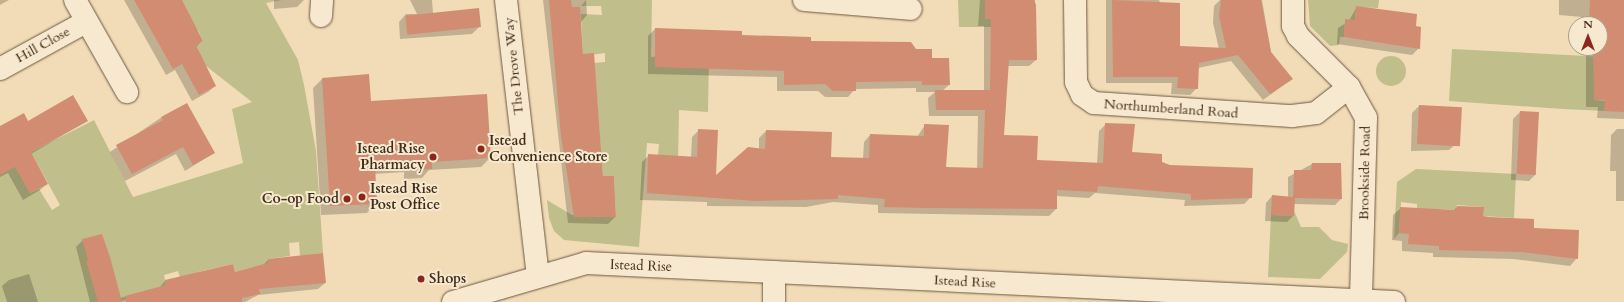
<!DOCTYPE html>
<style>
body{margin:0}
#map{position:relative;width:1624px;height:302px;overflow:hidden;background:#f2dbb7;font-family:Cardo,serif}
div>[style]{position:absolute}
.green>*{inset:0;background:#c0be8a}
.round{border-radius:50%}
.shadow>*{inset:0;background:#0003}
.building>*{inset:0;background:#d28c72;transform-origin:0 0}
.roads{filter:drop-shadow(0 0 1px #6c5841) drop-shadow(0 0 1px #6c5841)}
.street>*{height:22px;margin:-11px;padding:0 11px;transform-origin:11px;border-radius:11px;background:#f7e8d0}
.dots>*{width:11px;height:11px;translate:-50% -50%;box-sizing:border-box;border:2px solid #f7e8d0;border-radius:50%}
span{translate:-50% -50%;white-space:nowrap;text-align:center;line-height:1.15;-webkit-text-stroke:4px #f7e8d0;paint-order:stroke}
.street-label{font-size:14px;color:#402d1a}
.poi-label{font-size:14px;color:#402d1a;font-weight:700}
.left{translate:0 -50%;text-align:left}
.right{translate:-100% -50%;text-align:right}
.north{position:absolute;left:1568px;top:16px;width:40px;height:40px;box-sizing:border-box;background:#f7e8d0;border:1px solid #ae9d87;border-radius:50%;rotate:0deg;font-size:11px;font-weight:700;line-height:16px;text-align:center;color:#402d1a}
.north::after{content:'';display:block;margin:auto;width:14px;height:18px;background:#8f2418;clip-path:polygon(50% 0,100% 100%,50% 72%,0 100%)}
</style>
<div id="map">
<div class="green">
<i style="clip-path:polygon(181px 0,281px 0,266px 3px,298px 60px,304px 85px,316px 151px,323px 253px,300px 256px,299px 242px,289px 243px,290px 256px,268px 259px,269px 269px,254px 267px,235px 272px,233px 264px,198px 272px,184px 291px,178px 271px,164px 275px,166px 285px,119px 302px,0 302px,0 173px,13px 162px,30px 193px,39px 189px,52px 210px,60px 205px,31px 152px,94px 120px,133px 197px,243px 163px,232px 109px,252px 102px,201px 62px,183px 63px,200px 54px,196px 45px,203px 41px,198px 30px,190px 34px)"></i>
<i style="clip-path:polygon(586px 0,652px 0,651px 57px,709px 52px,708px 112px,679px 110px,678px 160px,658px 155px,659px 144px,647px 143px,639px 247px,564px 240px,554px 231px,549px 218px,547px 200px,572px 215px,616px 217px,614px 176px,603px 176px,597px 98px,594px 63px,605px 62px,605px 53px,583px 56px,581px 14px,602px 15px,601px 6px,581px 6px)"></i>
<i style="clip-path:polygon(958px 0,985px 0,985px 19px,999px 19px,999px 27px,959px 27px)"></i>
<i style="clip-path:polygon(1308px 0,1379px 0,1378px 8px,1356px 7px,1355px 20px,1345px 20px,1344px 37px,1340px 37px,1339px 45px,1330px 46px,1310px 26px)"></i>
<i style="clip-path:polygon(1452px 49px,1624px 58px,1595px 64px,1594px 100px,1605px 101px,1605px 111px,1563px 109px,1449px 101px)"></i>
<i class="round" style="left:1376px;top:56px;width:30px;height:30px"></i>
<i style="clip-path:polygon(1416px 169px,1516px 174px,1514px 218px,1483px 216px,1483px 207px,1457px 205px,1456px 210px,1441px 209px,1439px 219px,1417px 214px,1417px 204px,1401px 202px,1399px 233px,1394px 239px,1397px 182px)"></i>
<i style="clip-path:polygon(1294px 211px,1301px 227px,1319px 227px,1332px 240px,1348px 244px,1347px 252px,1320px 279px,1268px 277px,1271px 215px,1294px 216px)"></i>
</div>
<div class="shadow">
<i style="clip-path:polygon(0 0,9px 0,0 5px)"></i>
<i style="clip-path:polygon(124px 0,181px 0,202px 41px,196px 47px,215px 86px,208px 92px,192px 101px,175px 70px,166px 75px)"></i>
<i style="clip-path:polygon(274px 0,304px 0,297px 7px,274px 9px)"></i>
<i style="clip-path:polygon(410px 0,432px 0,433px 13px,480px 26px,472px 34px,400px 39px,399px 22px,406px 14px,417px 14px)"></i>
<i style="clip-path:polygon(543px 0,586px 0,587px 15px,580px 23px,582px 55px,602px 177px,615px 217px,608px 224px,568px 223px)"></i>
<i style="clip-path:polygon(980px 0,1035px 0,1036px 60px,1029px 66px,1007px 66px,1003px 136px,1036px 161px,1097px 164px,1099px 131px,1106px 124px,1131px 153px,1251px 197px,1244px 204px,1184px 206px,1185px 200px,1095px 193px,1089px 198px,1056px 196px,1056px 209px,1049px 216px,878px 213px,878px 205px,833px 202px,806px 207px,707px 206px,707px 202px,640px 200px,642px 162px,649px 155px,691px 157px,692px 137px,699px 130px,715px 178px,759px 149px,759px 138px,766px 131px,830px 158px,863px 159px,864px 142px,870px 135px,917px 137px,925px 125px,945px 168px,977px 169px,978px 116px,929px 116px,928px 98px,935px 92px,916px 92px,916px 88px,855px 89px,848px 97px,825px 97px,818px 91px,777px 91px,777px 77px,648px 74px,648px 36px,655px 29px,915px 50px,931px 59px,949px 85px,942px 91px,984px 91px,984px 26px,978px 26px)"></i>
<i style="clip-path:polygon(1106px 0,1159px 0,1179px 47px,1219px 49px,1213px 23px,1214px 6px,1220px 0,1262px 0,1271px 52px,1292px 79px,1263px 100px,1231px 61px,1198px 68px,1197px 88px,1190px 95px,1171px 94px,1172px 83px,1106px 83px)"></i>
<i style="clip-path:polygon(1559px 0,1624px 0,1624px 119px,1597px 118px,1598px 107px,1586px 107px,1586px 48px,1582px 48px,1600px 48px,1600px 24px,1582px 24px,1582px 17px,1559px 15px)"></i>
<i style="clip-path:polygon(1356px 8px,1415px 27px,1419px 48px,1412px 55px,1337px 44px,1338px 28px,1349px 21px)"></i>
<i style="clip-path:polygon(322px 79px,370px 102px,490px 158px,481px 167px,429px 170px,422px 178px,404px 179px,404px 172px,374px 174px,376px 203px,367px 213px,321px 215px,313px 88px)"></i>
<i style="clip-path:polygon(1419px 106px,1457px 143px,1449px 150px,1411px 151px,1412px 113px)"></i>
<i style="clip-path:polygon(1520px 112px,1536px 174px,1529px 181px,1511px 180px,1513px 119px)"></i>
<i style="clip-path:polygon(162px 117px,214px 153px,185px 171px,176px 154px,125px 181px,110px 152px)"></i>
<i style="clip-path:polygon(87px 121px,31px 154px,47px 184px,40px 190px,23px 200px,8px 173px,0 177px,0 128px,28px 123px)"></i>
<i style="clip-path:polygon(1617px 129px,1624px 129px,1624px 201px,1616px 201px,1616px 171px,1610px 171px,1611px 135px)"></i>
<i style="clip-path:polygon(1312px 164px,1340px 164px,1341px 199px,1335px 205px,1294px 204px,1293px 216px,1287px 222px,1265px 221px,1266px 203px,1272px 196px,1288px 197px,1288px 177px)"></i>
<i style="clip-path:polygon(1457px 207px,1482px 217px,1533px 229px,1577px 258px,1570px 266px,1513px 259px,1433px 257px,1433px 253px,1402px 251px,1402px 241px,1392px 240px,1393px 215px,1401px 208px,1453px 211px)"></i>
<i style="clip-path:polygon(83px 240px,120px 298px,159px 288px,165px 281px,235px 273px,262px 266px,268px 260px,322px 254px,325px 283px,318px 289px,258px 295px,245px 302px,90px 302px,76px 247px)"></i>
<i style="clip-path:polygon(29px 274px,38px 302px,7px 302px,2px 286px,9px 280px)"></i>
</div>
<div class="building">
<i style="clip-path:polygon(134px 0,182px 0,203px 41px,196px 45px,216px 86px,199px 95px,182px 64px,173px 69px)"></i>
<i style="clip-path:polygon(549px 0,571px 0,572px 7px,580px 7px,583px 54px,594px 53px,603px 176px,614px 176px,616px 217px,574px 217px,561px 136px)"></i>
<i style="clip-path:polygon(985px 0,1034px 0,1036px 5px,1037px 60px,1009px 60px,1004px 135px,1038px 136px,1037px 160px,1103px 163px,1105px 123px,1135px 124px,1132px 152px,1162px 154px,1162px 162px,1170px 165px,1253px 168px,1252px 198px,1191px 200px,1191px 194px,1098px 186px,1097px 192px,1057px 190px,1057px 209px,927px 208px,884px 207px,885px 199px,838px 195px,838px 199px,756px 201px,647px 193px,648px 154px,697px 157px,698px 129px,718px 130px,716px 175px,748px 147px,765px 149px,766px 130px,832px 132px,831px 157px,869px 158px,870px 134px,924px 136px,924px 124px,949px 125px,946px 167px,983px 168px,985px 110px,936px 110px,935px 90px,990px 90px,991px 19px,985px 19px)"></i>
<i style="clip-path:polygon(1112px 0,1180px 3px,1180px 46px,1226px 48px,1219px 16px,1221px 0,1261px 0,1271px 52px,1293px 79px,1270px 94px,1238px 55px,1199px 63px,1198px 89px,1177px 88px,1178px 77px,1113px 77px)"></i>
<i style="clip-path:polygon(1590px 0,1624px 0,1624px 112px,1604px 111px,1605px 100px,1594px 100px,1593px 48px,1600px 48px,1600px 24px,1589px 24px)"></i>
<i style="clip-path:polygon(1356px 6px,1417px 14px,1416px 26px,1421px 27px,1420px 49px,1344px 37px,1345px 19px,1355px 20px)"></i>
<i style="left:479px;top:8px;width:19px;height:74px;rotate:84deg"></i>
<i style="clip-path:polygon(655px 28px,742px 31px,742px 35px,811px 37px,811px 41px,911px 42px,916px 49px,932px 49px,932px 58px,949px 58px,950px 85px,922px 85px,922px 81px,856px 82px,856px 91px,833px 91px,825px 84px,784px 85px,784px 71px,655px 67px)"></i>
<i style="clip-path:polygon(369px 74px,371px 101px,487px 94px,491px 158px,432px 162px,432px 169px,413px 170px,413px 163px,375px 165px,377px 204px,330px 206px,322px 78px)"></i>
<i style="clip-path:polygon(73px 95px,88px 121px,31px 152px,48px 184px,30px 193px,15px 167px,0 175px,0 126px,24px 113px,28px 121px)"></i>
<i style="clip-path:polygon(187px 103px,215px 153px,193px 165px,183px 147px,132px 174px,116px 145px,163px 120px,161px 117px)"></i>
<i style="left:1419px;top:105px;width:43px;height:39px;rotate:3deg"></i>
<i style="left:1520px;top:111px;width:19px;height:63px;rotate:3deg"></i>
<i style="clip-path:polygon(1312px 163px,1341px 163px,1342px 199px,1295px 198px,1294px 216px,1271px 215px,1272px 195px,1293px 197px,1294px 170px,1311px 170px)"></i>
<i style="clip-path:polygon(1457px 206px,1484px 207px,1483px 216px,1489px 217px,1534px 219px,1534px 228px,1579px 230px,1578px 259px,1521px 252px,1439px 250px,1439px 246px,1408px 244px,1409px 234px,1399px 233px,1400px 207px,1456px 210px)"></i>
<i style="clip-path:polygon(102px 234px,110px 257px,122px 302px,98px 302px,86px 261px,88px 260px,82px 239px)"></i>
<i style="clip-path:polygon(323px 253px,326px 283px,259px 289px,260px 294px,242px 298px,242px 302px,126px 302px,125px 296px,166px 285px,165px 280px,233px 264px,235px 272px,268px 263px,268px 259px)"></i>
</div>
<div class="roads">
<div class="street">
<i style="left:75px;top:0;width:106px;rotate:60.5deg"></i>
<i style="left:506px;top:0;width:277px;rotate:83.4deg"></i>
<i style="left:804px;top:0;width:107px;rotate:4.8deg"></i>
<i style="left:1075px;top:0;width:82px;rotate:89.3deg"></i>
<i style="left:1076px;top:82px;width:14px;rotate:65deg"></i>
<i style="left:1082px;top:95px;width:14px;rotate:34deg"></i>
<i style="left:1094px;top:103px;width:198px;rotate:3.8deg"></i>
<i style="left:1292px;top:116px;width:24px;rotate:-7deg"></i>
<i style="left:1316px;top:113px;width:42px;rotate:-38.2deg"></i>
<i style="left:1293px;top:0;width:26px;rotate:90deg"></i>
<i style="left:1293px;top:26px;width:11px;rotate:63deg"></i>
<i style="left:1298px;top:36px;width:72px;rotate:45deg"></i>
<i style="left:1349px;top:87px;width:35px;rotate:61deg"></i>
<i style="left:1366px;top:118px;width:182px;rotate:91.6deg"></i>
<i style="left:321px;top:16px;width:16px;rotate:-86deg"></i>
<i style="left:0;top:69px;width:98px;rotate:-28.7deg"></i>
<i style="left:453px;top:302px;width:139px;rotate:-16.3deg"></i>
<i style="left:586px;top:263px;width:809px;rotate:2.76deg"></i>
<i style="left:774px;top:302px;width:30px;rotate:-90deg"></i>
</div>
</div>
<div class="dots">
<i style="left:481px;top:149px;background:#8f2418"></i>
<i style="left:433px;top:157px;background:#8f2418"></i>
<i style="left:362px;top:197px;background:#8f2418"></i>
<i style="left:347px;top:199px;background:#8f2418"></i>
<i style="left:421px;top:279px;background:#8f2418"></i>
</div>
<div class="street-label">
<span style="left:43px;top:45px;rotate:-29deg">Hill Close</span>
<span style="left:514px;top:66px;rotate:-96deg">The Drove Way</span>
<span style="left:1171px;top:109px;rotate:4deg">Northumberland Road</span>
<span style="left:1365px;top:173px;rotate:-89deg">Brookside Road</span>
<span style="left:641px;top:266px;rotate:2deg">Istead Rise</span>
<span style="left:965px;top:282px;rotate:3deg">Istead Rise</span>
</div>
<div class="poi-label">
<span class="left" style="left:489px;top:149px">Istead<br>Convenience Store</span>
<span class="right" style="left:425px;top:157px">Istead Rise<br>Pharmacy</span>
<span class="left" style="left:370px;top:197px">Istead Rise<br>Post Office</span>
<span class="right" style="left:339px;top:199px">Co-op Food</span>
<span class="left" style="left:429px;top:279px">Shops</span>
</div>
<div class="north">N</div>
</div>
